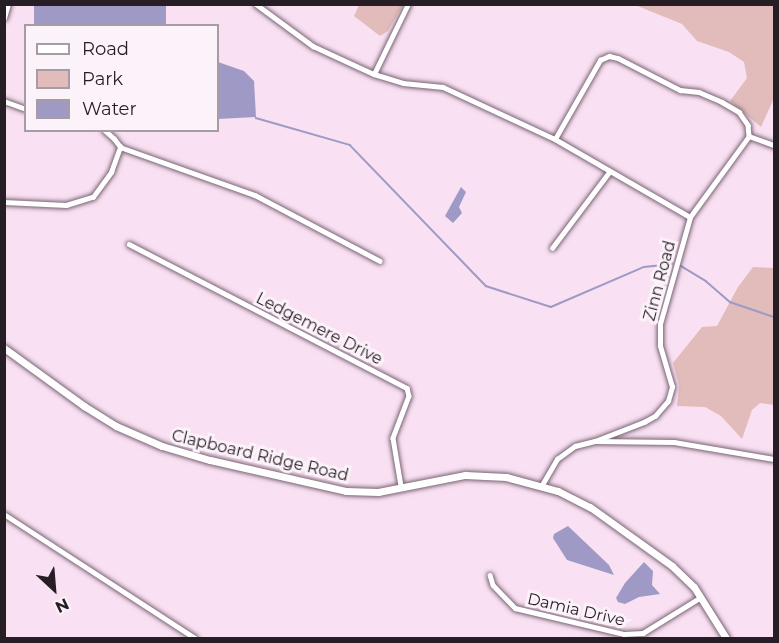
<!DOCTYPE html>
<style>
body{margin:0}
#map{position:relative;width:779px;height:643px;overflow:hidden;background:#f9e0f2;font-family:Montserrat,sans-serif}
div>[style]{position:absolute}
.green>*{inset:0;background:#e1bcbb}
.water>*{inset:0;background:#9e99c5;transform-origin:0 0}
.stream>*{height:1.5px;margin:-0.75px;padding:0 0.75px;transform-origin:0.75px;border-radius:0.75px;background:#9e99c5}
.roads{filter:drop-shadow(0 0 2px #796474) drop-shadow(0 0 2px #796474)}
.minor>*{height:4.5px;margin:-2.25px;padding:0 2.25px;transform-origin:2.25px;border-radius:2.25px;background:#fff}
.secondary>*{height:7px;margin:-3.5px;padding:0 3.5px;transform-origin:3.5px;border-radius:3.5px;background:#fff}
span{translate:-50% -50%;white-space:nowrap;text-align:center;line-height:1.15;-webkit-text-stroke:6px #fcf2f9;paint-order:stroke}
.street-label{font-size:16px;color:#261e24}
.frame{position:absolute;inset:0;border:6px solid #261e24;pointer-events:none}
.legend{position:absolute;left:24px;top:24px;width:195px;height:108px;box-sizing:border-box;background:#fcf2f9;border:2px solid #a69da4;margin:0;padding:8px 10px;list-style:none;font-size:18px;color:#261e24}
.legend li{display:flex;align-items:center;gap:12px;height:30px}
.legend b{width:30px;border:2px solid #a69da4}
.north{position:absolute;left:24px;top:559px;width:60px;height:60px;-webkit-text-stroke:4px #fcf2f9;paint-order:stroke;rotate:154deg;font-size:16px;font-weight:700;line-height:24px;text-align:center;color:#261e24}
.north::after{content:'';display:block;margin:auto;width:21px;height:27px;background:#261e24;clip-path:polygon(50% 0,100% 100%,50% 72%,0 100%)}
</style>
<div id="map">
<div class="green">
<i style="clip-path:polygon(359px 5px,359px 4px,403px 5px,388px 31px,380px 36px,354px 16px)"></i>
<i style="clip-path:polygon(635px 5px,774px 5px,774px 98px,761px 127px,730px 101px,747px 78px,744px 62px,729px 52px,697px 41px,682px 24px)"></i>
<i style="clip-path:polygon(753px 267px,774px 268px,774px 405px,760px 403px,752px 410px,742px 439px,721px 416px,705px 407px,677px 406px,679px 385px,673px 363px,702px 327px,717px 326px,738px 287px)"></i>
</div>
<div class="water">
<i style="left:34px;top:5px;width:132px;height:21px"></i>
<i style="clip-path:polygon(218px 62px,244px 71px,254px 81px,256px 117px,218px 119px)"></i>
<i style="clip-path:polygon(461px 187px,466px 192px,459px 207px,462px 213px,453px 223px,445px 216px)"></i>
<i style="clip-path:polygon(568px 526px,609px 565px,614px 575px,567px 560px,553px 538px,554px 534px)"></i>
<i style="clip-path:polygon(644px 562px,653px 571px,652px 585px,660px 594px,639px 597px,625px 604px,618px 602px,616px 598px,625px 583px)"></i>
</div>
<div class="stream">
<i style="left:256px;top:118px;width:98px;rotate:16deg"></i>
<i style="left:350px;top:145px;width:196px;rotate:46deg"></i>
<i style="left:486px;top:286px;width:68px;rotate:17.9deg"></i>
<i style="left:551px;top:307px;width:101px;rotate:-23.3deg"></i>
<i style="left:644px;top:267px;width:28px;rotate:-6deg"></i>
<i style="left:681px;top:266px;width:29px;rotate:31deg"></i>
<i style="left:706px;top:281px;width:32px;rotate:41deg"></i>
<i style="left:730px;top:302px;width:46px;rotate:18.8deg"></i>
</div>
<div class="roads">
<div class="minor">
<i style="left:256px;top:4px;width:71px;rotate:36.4deg"></i>
<i style="left:313px;top:46px;width:67px;rotate:24.7deg"></i>
<i style="left:374px;top:74px;width:30px;rotate:17deg"></i>
<i style="left:403px;top:83px;width:40px;rotate:5.7deg"></i>
<i style="left:443px;top:87px;width:123px;rotate:24.9deg"></i>
<i style="left:555px;top:139px;width:156px;rotate:30deg"></i>
<i style="left:4px;top:18px;width:15px;rotate:-74deg"></i>
<i style="left:374px;top:74px;width:78px;rotate:-64.1deg"></i>
<i style="left:4px;top:101px;width:23px;rotate:20deg"></i>
<i style="left:749px;top:136px;width:27px;rotate:20deg"></i>
<i style="left:555px;top:139px;width:91px;rotate:-60.3deg"></i>
<i style="left:600px;top:60px;width:10px;rotate:-24deg"></i>
<i style="left:609px;top:56px;width:9px;rotate:13deg"></i>
<i style="left:618px;top:58px;width:70px;rotate:27.3deg"></i>
<i style="left:680px;top:90px;width:19px;rotate:6deg"></i>
<i style="left:699px;top:92px;width:25px;rotate:23deg"></i>
<i style="left:722px;top:102px;width:20px;rotate:30deg"></i>
<i style="left:739px;top:112px;width:16px;rotate:55deg"></i>
<i style="left:748px;top:125px;width:11px;rotate:85deg"></i>
<i style="left:120px;top:147px;width:143px;rotate:19.6deg"></i>
<i style="left:255px;top:195px;width:141px;rotate:27.8deg"></i>
<i style="left:4px;top:202px;width:62px;rotate:2.8deg"></i>
<i style="left:66px;top:205px;width:28px;rotate:-17deg"></i>
<i style="left:93px;top:197px;width:31px;rotate:-54deg"></i>
<i style="left:111px;top:172px;width:27px;rotate:-70deg"></i>
<i style="left:120px;top:147px;width:10px;rotate:-127deg"></i>
<i style="left:114px;top:139px;width:13px;rotate:-138deg"></i>
<i style="left:129px;top:244px;width:313px;rotate:27.4deg"></i>
<i style="left:407px;top:388px;width:8px;rotate:76deg"></i>
<i style="left:409px;top:396px;width:45px;rotate:110.9deg"></i>
<i style="left:393px;top:438px;width:49px;rotate:80.5deg"></i>
<i style="left:552px;top:248px;width:96px;rotate:-53deg"></i>
<i style="left:595px;top:441px;width:53px;rotate:-21.2deg"></i>
<i style="left:644px;top:422px;width:13px;rotate:-29deg"></i>
<i style="left:655px;top:416px;width:20px;rotate:-49deg"></i>
<i style="left:668px;top:401px;width:15px;rotate:-74deg"></i>
<i style="left:672px;top:387px;width:43px;rotate:-106.3deg"></i>
<i style="left:660px;top:346px;width:22px;rotate:-90deg"></i>
<i style="left:660px;top:324px;width:111px;rotate:-74.3deg"></i>
<i style="left:690px;top:217px;width:100px;rotate:-53.9deg"></i>
<i style="left:542px;top:485px;width:30px;rotate:-60deg"></i>
<i style="left:557px;top:459px;width:22px;rotate:-36deg"></i>
<i style="left:575px;top:446px;width:21px;rotate:-14deg"></i>
<i style="left:595px;top:441px;width:79px;rotate:0.7deg"></i>
<i style="left:674px;top:442px;width:101px;rotate:9.6deg"></i>
<i style="left:4px;top:514px;width:228px;rotate:33deg"></i>
<i style="left:490px;top:575px;width:10px;rotate:73deg"></i>
<i style="left:493px;top:585px;width:32px;rotate:46deg"></i>
<i style="left:515px;top:608px;width:112px;rotate:13.4deg"></i>
<i style="left:624px;top:634px;width:19px;rotate:-3deg"></i>
<i style="left:643px;top:633px;width:68px;rotate:-31.8deg"></i>
</div>
<div class="secondary">
<i style="left:4px;top:348px;width:99px;rotate:35.9deg"></i>
<i style="left:84px;top:406px;width:38px;rotate:32deg"></i>
<i style="left:116px;top:426px;width:50px;rotate:23.5deg"></i>
<i style="left:162px;top:446px;width:50px;rotate:16.3deg"></i>
<i style="left:210px;top:460px;width:139px;rotate:12.8deg"></i>
<i style="left:346px;top:491px;width:32px;rotate:2deg"></i>
<i style="left:378px;top:492px;width:89px;rotate:-11.1deg"></i>
<i style="left:465px;top:475px;width:41px;rotate:2.8deg"></i>
<i style="left:506px;top:477px;width:54px;rotate:15.1deg"></i>
<i style="left:558px;top:491px;width:36px;rotate:27deg"></i>
<i style="left:590px;top:507px;width:101px;rotate:35.7deg"></i>
<i style="left:672px;top:566px;width:30px;rotate:44deg"></i>
<i style="left:694px;top:587px;width:60px;rotate:57.9deg"></i>
</div>
</div>
<div class="street-label">
<span style="left:660px;top:281px;rotate:-75deg">Zinn Road</span>
<span style="left:319px;top:329px;rotate:27deg">Ledgemere Drive</span>
<span style="left:260px;top:456px;rotate:13deg">Clapboard Ridge Road</span>
<span style="left:576px;top:610px;rotate:13deg">Damia Drive</span>
</div>
<div class="frame"></div>
<ul class="legend">
<li><b style="height:8px;background:#fff"></b>Road</li>
<li><b style="height:16px;background:#e1bcbb"></b>Park</li>
<li><b style="height:16px;background:#9e99c5"></b>Water</li>
</ul>
<div class="north">N</div>
</div>
